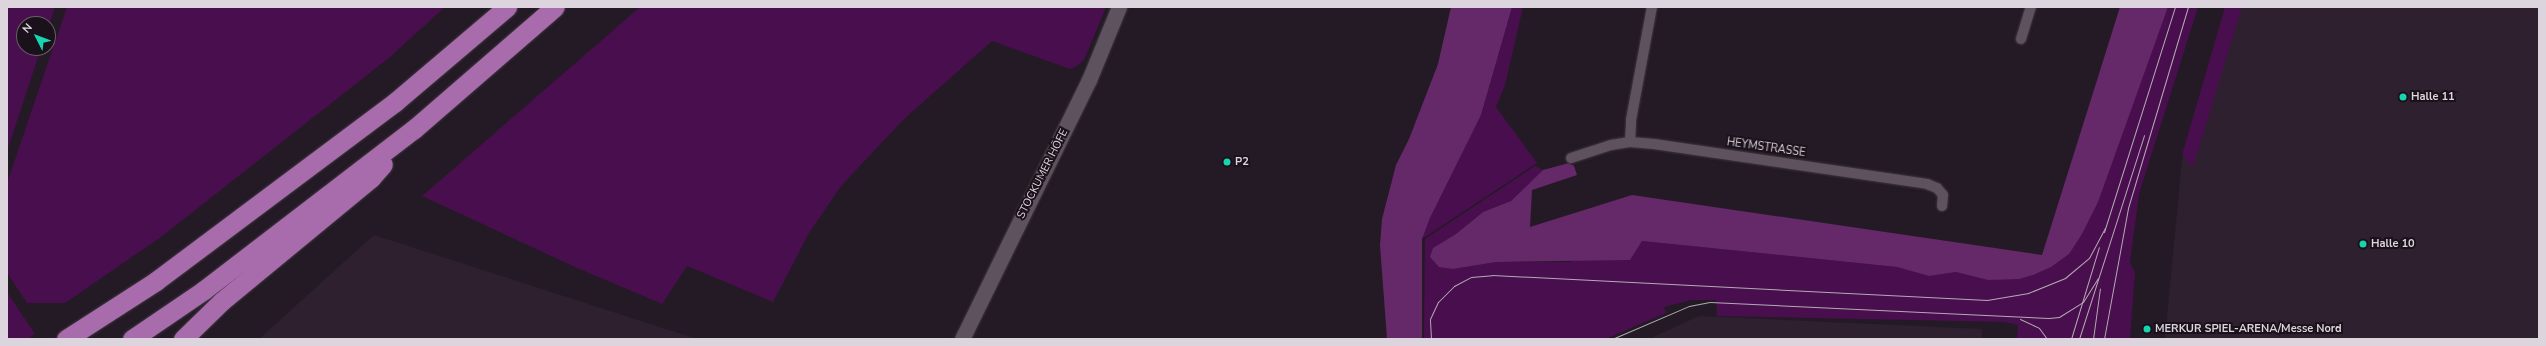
<!DOCTYPE html>
<meta charset="utf-8">
<style>
body{margin:0}
#map{position:relative;width:2546px;height:346px;overflow:hidden;background:#241a25;font-family:"Nunito Sans",sans-serif}
div>[style]{position:absolute}
.built>*{inset:0;background:#2f2030}
.green>*{inset:0;background:#490e4d}
.forest>*{inset:0;background:#652869}
.roads{filter:drop-shadow(0 0 1px #3f3740) drop-shadow(0 0 1px #3f3740)}
.street>*{height:10px;margin:-5px;padding:0 5px;transform-origin:5px;border-radius:5px;background:#5e525e}
.secondary>*{height:15px;margin:-7.5px;padding:0 7.5px;transform-origin:7.5px;border-radius:7.5px;background:#5e525e}
.highway>*{height:19px;margin:-9.5px;padding:0 9.5px;transform-origin:9.5px;border-radius:9.5px;background:#a86bab}
.tram>*{height:1px;margin:-0.5px;padding:0 0.5px;transform-origin:0.5px;border-radius:0.5px;background:#b3abb4}
.dots>*{width:11px;height:11px;translate:-50% -50%;box-sizing:border-box;border:2px solid #1b111b;border-radius:50%}
span{translate:-50% -50%;white-space:nowrap;text-align:center;line-height:1.15;-webkit-text-stroke:4px #1b111b;paint-order:stroke}
.poi-label{font-size:11px;color:#dcd5dd;font-weight:700}
.left{translate:0 -50%;text-align:left}
.street-label{font-size:11px;color:#dcd5dd}
.frame{position:absolute;inset:0;border:8px solid #dcd5dd;pointer-events:none}
.north{position:absolute;left:16px;top:16px;width:40px;height:40px;box-sizing:border-box;background:#1b111b;border:1px solid #685f69;border-radius:50%;rotate:312deg;font-size:11px;font-weight:700;line-height:16px;text-align:center;color:#dcd5dd}
.north::after{content:'';display:block;margin:auto;width:14px;height:18px;background:#18d5b2;clip-path:polygon(50% 0,100% 100%,50% 72%,0 100%)}
</style>
<div id="map">
<div class="built">
<i style="clip-path:polygon(2229px 7px,2539px 7px,2539px 339px,2165px 339px,2182px 160px)"></i>
<i style="clip-path:polygon(374px 235px,697px 339px,259px 339px)"></i>
<i style="clip-path:polygon(1699px 316px,1982px 329px,1982px 339px,1649px 339px)"></i>
</div>
<div class="green">
<i style="clip-path:polygon(7px 7px,55px 7px,48px 28px,48px 24px,24px 24px,24px 48px,41px 48px,7px 151px)"></i>
<i style="clip-path:polygon(67px 7px,445px 7px,390px 57px,161px 237px,65px 303px,27px 303px,7px 273px,7px 183px)"></i>
<i style="clip-path:polygon(640px 7px,1106px 7px,1084px 60px,1077px 66px,1070px 69px,992px 41px,904px 119px,841px 186px,809px 233px,773px 302px,687px 266px,662px 304px,575px 267px,422px 196px)"></i>
<i style="clip-path:polygon(1512px 7px,1523px 7px,1505px 85px,1496px 107px,1537px 163px,1422px 239px,1430px 218px,1481px 115px)"></i>
<i style="clip-path:polygon(2168px 7px,2198px 7px,2139px 194px,2130px 263px,2135px 272px,2130px 339px,2017px 339px,2018px 325px,2005px 322px,1717px 316px,1716px 300px,1691px 300px,1664px 307px,1666px 313px,1605px 339px,1424px 339px,1425px 239px,1535px 166px,1543px 170px,1511px 201px,1483px 212px,1456px 234px,1433px 248px,1453px 269px,1496px 262px,1570px 262px,1642px 241px,1897px 267px,1929px 276px,1956px 272px,1988px 280px,2033px 275px,2132px 104px)"></i>
<i style="clip-path:polygon(2225px 7px,2242px 7px,2193px 167px,2182px 155px)"></i>
<i style="clip-path:polygon(7px 292px,35px 334px,27px 339px,7px 339px)"></i>
</div>
<div class="forest">
<i style="clip-path:polygon(1451px 7px,1512px 7px,1481px 115px,1430px 218px,1422px 239px,1422px 339px,1387px 339px,1380px 245px,1382px 219px,1396px 165px,1409px 139px,1438px 64px)"></i>
<i style="clip-path:polygon(2120px 7px,2168px 7px,2098px 202px,2082px 234px,2069px 254px,2051px 267px,2033px 275px,2019px 279px,1988px 280px,1956px 272px,1929px 276px,1897px 267px,1642px 241px,1630px 260px,1496px 262px,1453px 269px,1439px 267px,1430px 257px,1433px 248px,1456px 234px,1483px 212px,1511px 201px,1543px 170px,1569px 163px,1574px 166px,1577px 175px,1532px 190px,1530px 227px,1632px 195px,2042px 255px)"></i>
</div>
<div class="roads">
<div class="street">
<i style="left:2021px;top:39px;width:34px;rotate:-73deg"></i>
<i style="left:1630px;top:142px;width:22px;rotate:-87deg"></i>
<i style="left:1631px;top:120px;width:115px;rotate:-79.5deg"></i>
<i style="left:1571px;top:158px;width:42px;rotate:-18deg"></i>
<i style="left:1611px;top:145px;width:19px;rotate:-9deg"></i>
<i style="left:1630px;top:142px;width:24px;rotate:5deg"></i>
<i style="left:1654px;top:144px;width:276px;rotate:8.3deg"></i>
<i style="left:1927px;top:184px;width:11px;rotate:22deg"></i>
<i style="left:1937px;top:188px;width:9px;rotate:49deg"></i>
<i style="left:1943px;top:195px;width:11px;rotate:95deg"></i>
</div>
<div class="secondary">
<i style="left:962px;top:339px;width:288px;rotate:-63.9deg"></i>
<i style="left:1089px;top:80px;width:79px;rotate:-67.7deg"></i>
</div>
<div class="highway">
<i style="left:66px;top:339px;width:107px;rotate:-32.8deg"></i>
<i style="left:156px;top:281px;width:299px;rotate:-36.8deg"></i>
<i style="left:395px;top:102px;width:147px;rotate:-40.3deg"></i>
<i style="left:132px;top:339px;width:87px;rotate:-34.2deg"></i>
<i style="left:204px;top:290px;width:265px;rotate:-37.5deg"></i>
<i style="left:414px;top:129px;width:186px;rotate:-40.9deg"></i>
<i style="left:183px;top:339px;width:54px;rotate:-44.3deg"></i>
<i style="left:222px;top:301px;width:193px;rotate:-39.5deg"></i>
<i style="left:371px;top:178px;width:18px;rotate:-49deg"></i>
</div>
</div>
<div class="tram">
<i style="left:2104px;top:232px;width:236px;rotate:-72.5deg"></i>
<i style="left:2020px;top:319px;width:21px;rotate:25deg"></i>
<i style="left:2039px;top:328px;width:14px;rotate:54deg"></i>
<i style="left:1431px;top:339px;width:20px;rotate:-93deg"></i>
<i style="left:1430px;top:319px;width:19px;rotate:-65deg"></i>
<i style="left:1438px;top:302px;width:23px;rotate:-45deg"></i>
<i style="left:1454px;top:286px;width:19px;rotate:-28deg"></i>
<i style="left:1471px;top:277px;width:21px;rotate:-5deg"></i>
<i style="left:1492px;top:275px;width:496px;rotate:2.9deg"></i>
<i style="left:1987px;top:300px;width:42px;rotate:-9.7deg"></i>
<i style="left:2028px;top:293px;width:40px;rotate:-22deg"></i>
<i style="left:2065px;top:278px;width:31px;rotate:-40deg"></i>
<i style="left:2089px;top:258px;width:34px;rotate:-62deg"></i>
<i style="left:1612px;top:339px;width:84px;rotate:-23.2deg"></i>
<i style="left:1689px;top:306px;width:21px;rotate:-11deg"></i>
<i style="left:1710px;top:302px;width:339px;rotate:2.7deg"></i>
<i style="left:2049px;top:318px;width:10px;rotate:-6deg"></i>
<i style="left:2059px;top:317px;width:28px;rotate:-32deg"></i>
<i style="left:2083px;top:302px;width:28px;rotate:-58deg"></i>
<i style="left:2071px;top:339px;width:96px;rotate:-73.1deg"></i>
<i style="left:2079px;top:339px;width:214px;rotate:-72.3deg"></i>
<i style="left:2093px;top:339px;width:51px;rotate:-82.2deg"></i>
<i style="left:2104px;top:339px;width:133px;rotate:-79.6deg"></i>
<i style="left:2128px;top:208px;width:210px;rotate:-73.4deg"></i>
</div>
<div class="dots">
<i style="left:2403px;top:97px;background:#18d5b2"></i>
<i style="left:1227px;top:162px;background:#18d5b2"></i>
<i style="left:2363px;top:244px;background:#18d5b2"></i>
<i style="left:2147px;top:329px;background:#18d5b2"></i>
</div>
<div class="poi-label">
<span class="left" style="left:2411px;top:97px">Halle 11</span>
<span class="left" style="left:1235px;top:162px">P2</span>
<span class="left" style="left:2371px;top:244px">Halle 10</span>
<span class="left" style="left:2155px;top:329px">MERKUR SPIEL-ARENA/Messe Nord</span>
</div>
<div class="street-label">
<span style="left:1766px;top:148px;rotate:8deg">HEYMSTRASSE</span>
<span style="left:1043px;top:174px;rotate:-63deg">STOCKUMER HÖFE</span>
</div>
<div class="frame"></div>
<div class="north">N</div>
</div>
